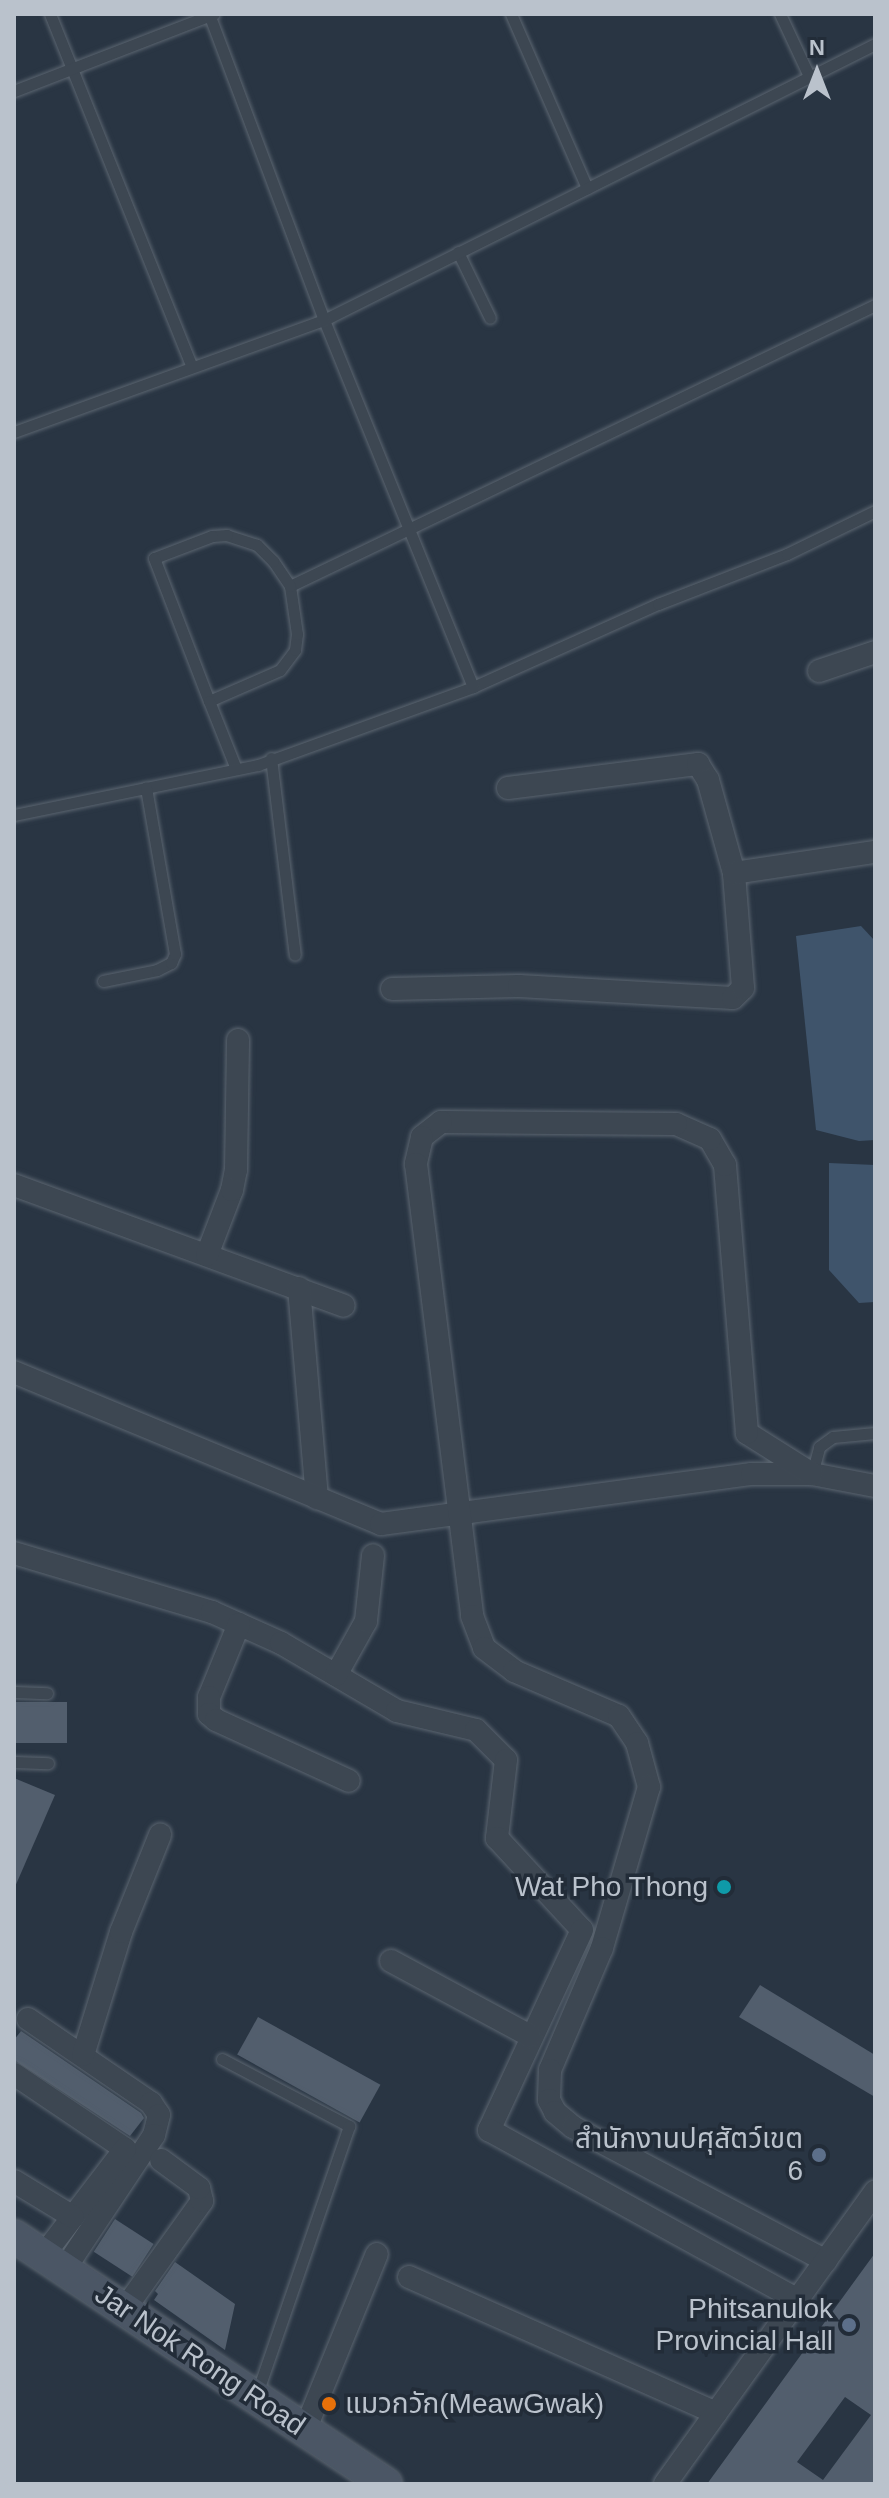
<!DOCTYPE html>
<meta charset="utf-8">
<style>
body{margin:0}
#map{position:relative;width:889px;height:2498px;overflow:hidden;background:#293543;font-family:Arial,"Noto Sans Thai",sans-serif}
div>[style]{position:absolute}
.water>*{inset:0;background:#3f546b}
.building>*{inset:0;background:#525e6d;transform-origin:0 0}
.roads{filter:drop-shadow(0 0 2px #5b6570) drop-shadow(0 0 2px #5b6570)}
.lane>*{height:11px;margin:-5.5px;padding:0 5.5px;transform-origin:5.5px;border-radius:5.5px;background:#3d4752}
.street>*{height:22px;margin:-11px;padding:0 11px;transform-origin:11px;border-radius:11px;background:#3d4752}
.secondary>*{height:32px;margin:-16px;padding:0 16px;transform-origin:16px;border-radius:16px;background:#4b5665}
.dots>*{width:22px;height:22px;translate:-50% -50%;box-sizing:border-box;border:4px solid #222c38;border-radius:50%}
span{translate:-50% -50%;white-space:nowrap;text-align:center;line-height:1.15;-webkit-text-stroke:7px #222c38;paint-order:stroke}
.poi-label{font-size:28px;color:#bac2cc}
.right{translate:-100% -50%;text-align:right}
.left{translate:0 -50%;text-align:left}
.street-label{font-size:28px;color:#bac2cc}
.frame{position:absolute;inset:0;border:16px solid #bac2cc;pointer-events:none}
.north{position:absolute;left:777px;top:32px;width:80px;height:80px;-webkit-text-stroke:6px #222c38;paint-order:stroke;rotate:0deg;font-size:22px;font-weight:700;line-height:32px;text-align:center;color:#bac2cc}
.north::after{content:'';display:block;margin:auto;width:28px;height:36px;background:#bac2cc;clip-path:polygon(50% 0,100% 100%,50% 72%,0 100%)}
</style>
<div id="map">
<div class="water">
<i style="clip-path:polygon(861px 926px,875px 941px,875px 1140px,859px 1141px,816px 1130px,796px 936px)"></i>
<i style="clip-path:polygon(829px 1163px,875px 1165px,875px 1302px,859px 1303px,829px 1270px)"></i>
</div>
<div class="building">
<i style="left:14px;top:1702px;width:53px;height:41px"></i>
<i style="clip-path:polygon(14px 1778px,55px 1795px,14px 1889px)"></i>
<i style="clip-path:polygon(760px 1985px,875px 2055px,875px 2097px,739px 2017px)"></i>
<i style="left:258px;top:2017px;width:140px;height:43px;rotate:29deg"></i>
<i style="clip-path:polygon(21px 2031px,141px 2113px,144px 2118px,130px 2136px,14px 2060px,14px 2040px)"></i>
<i style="left:115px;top:2219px;width:46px;height:39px;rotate:33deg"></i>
<i style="clip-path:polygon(evenodd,875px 2253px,875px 2484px,707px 2484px,875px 2253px,845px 2397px,871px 2415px,823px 2480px,797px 2462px,845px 2397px)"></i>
<i style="clip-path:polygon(175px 2262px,235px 2304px,225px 2350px,154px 2300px,158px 2294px,155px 2291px)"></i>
</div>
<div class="roads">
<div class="lane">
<i style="left:50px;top:14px;width:380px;rotate:68.1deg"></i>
<i style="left:511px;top:14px;width:190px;rotate:66.4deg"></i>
<i style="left:780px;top:14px;width:68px;rotate:64.9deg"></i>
<i style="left:14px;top:91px;width:214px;rotate:-21.1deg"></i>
<i style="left:458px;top:252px;width:73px;rotate:64.1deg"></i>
<i style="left:14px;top:432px;width:330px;rotate:-19.9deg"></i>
<i style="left:324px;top:320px;width:616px;rotate:-26.61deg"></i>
<i style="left:290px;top:586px;width:649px;rotate:-25.66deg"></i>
<i style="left:473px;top:687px;width:203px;rotate:-24.2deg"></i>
<i style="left:658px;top:604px;width:138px;rotate:-21.2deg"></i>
<i style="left:787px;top:554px;width:98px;rotate:-26deg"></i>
<i style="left:209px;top:701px;width:77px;rotate:-23.6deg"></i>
<i style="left:280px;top:670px;width:25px;rotate:-53deg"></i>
<i style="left:295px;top:650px;width:16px;rotate:-83deg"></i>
<i style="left:297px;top:634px;width:49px;rotate:-98.3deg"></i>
<i style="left:290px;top:586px;width:30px;rotate:-124deg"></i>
<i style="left:273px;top:561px;width:23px;rotate:-135deg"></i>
<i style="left:257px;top:545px;width:32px;rotate:-162deg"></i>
<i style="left:227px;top:535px;width:15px;rotate:176deg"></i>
<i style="left:212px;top:536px;width:62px;rotate:159.2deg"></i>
<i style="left:154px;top:558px;width:153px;rotate:69deg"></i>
<i style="left:209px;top:701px;width:73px;rotate:68.3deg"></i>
<i style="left:271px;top:758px;width:198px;rotate:83.1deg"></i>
<i style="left:14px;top:815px;width:249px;rotate:-11.6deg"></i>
<i style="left:258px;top:765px;width:229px;rotate:-19.9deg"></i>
<i style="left:473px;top:687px;width:396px;rotate:-112.1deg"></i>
<i style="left:324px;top:320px;width:327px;rotate:-110.6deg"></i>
<i style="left:103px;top:981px;width:55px;rotate:-11.5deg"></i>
<i style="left:157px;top:970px;width:16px;rotate:-27deg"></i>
<i style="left:171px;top:963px;width:10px;rotate:-66deg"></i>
<i style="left:175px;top:954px;width:169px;rotate:-99.9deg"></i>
<i style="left:812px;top:1474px;width:28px;rotate:-75deg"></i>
<i style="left:819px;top:1447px;width:17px;rotate:-36deg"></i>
<i style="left:833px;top:1437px;width:42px;rotate:-5.4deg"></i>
<i style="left:14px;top:1692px;width:33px;rotate:2deg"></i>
<i style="left:14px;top:1762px;width:34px;rotate:2deg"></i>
<i style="left:222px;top:2059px;width:144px;rotate:27.8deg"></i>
<i style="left:349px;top:2126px;width:282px;rotate:109deg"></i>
</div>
<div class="street">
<i style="left:819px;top:671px;width:59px;rotate:-18.7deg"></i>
<i style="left:508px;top:788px;width:192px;rotate:-7.2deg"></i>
<i style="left:698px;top:764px;width:19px;rotate:58deg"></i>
<i style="left:708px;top:780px;width:97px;rotate:74.4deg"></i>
<i style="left:392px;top:989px;width:127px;rotate:-1.4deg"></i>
<i style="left:519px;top:986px;width:214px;rotate:3.2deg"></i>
<i style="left:733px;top:998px;width:14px;rotate:-45deg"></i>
<i style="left:743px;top:988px;width:115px;rotate:-94.5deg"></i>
<i style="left:734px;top:873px;width:143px;rotate:-8.5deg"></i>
<i style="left:14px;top:1185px;width:351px;rotate:20.1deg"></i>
<i style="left:207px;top:1255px;width:70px;rotate:-69deg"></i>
<i style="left:232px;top:1190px;width:20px;rotate:-79deg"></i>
<i style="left:236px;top:1170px;width:130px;rotate:-89.1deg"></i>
<i style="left:299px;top:1288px;width:211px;rotate:85.1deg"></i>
<i style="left:14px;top:1372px;width:397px;rotate:22.5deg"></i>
<i style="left:381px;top:1524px;width:374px;rotate:-7.7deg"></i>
<i style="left:752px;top:1474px;width:60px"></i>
<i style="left:812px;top:1474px;width:64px;rotate:10.8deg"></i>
<i style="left:812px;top:1474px;width:77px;rotate:-147.8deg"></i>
<i style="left:747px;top:1433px;width:269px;rotate:-94.7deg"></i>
<i style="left:725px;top:1165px;width:30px;rotate:-120deg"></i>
<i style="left:710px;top:1139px;width:37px;rotate:-156deg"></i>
<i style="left:676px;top:1124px;width:235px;rotate:-179.5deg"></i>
<i style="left:441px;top:1122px;width:24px;rotate:142deg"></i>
<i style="left:422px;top:1137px;width:28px;rotate:103deg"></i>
<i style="left:416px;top:1164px;width:455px;rotate:82.9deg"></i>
<i style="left:472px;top:1616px;width:34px;rotate:69deg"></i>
<i style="left:484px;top:1648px;width:38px;rotate:37deg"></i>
<i style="left:514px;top:1671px;width:114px;rotate:23.2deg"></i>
<i style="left:619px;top:1716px;width:32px;rotate:56deg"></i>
<i style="left:637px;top:1743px;width:46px;rotate:74.7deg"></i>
<i style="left:649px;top:1787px;width:168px;rotate:106.3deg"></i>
<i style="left:602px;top:1948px;width:133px;rotate:113.1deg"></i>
<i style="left:550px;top:2070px;width:30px;rotate:92deg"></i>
<i style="left:549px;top:2100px;width:13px;rotate:63deg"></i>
<i style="left:555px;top:2112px;width:23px;rotate:40deg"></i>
<i style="left:573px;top:2127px;width:286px;rotate:27.9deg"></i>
<i style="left:14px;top:1553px;width:207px;rotate:16.6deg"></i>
<i style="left:212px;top:1612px;width:76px;rotate:24.2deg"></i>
<i style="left:281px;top:1643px;width:134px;rotate:30.4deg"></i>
<i style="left:397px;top:1711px;width:81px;rotate:13.5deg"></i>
<i style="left:476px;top:1730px;width:42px;rotate:45deg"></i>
<i style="left:506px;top:1760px;width:79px;rotate:96.6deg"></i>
<i style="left:497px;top:1838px;width:125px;rotate:47.3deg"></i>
<i style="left:582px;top:1930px;width:221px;rotate:114.9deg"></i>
<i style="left:489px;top:2130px;width:353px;rotate:28.8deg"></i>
<i style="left:239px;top:1624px;width:79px;rotate:112.3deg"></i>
<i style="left:209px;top:1697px;width:17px;rotate:90deg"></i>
<i style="left:209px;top:1714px;width:9px;rotate:41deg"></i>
<i style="left:216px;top:1720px;width:146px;rotate:24.6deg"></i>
<i style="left:336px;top:1675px;width:62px;rotate:-60.9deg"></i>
<i style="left:366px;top:1621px;width:66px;rotate:-83.9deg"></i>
<i style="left:391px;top:1961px;width:158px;rotate:28.3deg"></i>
<i style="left:28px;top:2019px;width:149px;rotate:34.3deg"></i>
<i style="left:151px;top:2103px;width:14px;rotate:56deg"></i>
<i style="left:159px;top:2115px;width:21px;rotate:104deg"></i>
<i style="left:154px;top:2135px;width:162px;rotate:123.7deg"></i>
<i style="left:83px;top:2055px;width:129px;rotate:-72.8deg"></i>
<i style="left:121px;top:1932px;width:105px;rotate:-68.1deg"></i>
<i style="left:14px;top:2074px;width:134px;rotate:34deg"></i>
<i style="left:125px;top:2149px;width:135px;rotate:127.5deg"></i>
<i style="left:14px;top:2181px;width:69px;rotate:31.4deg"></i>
<i style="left:409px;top:2277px;width:336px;rotate:23.9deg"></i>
<i style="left:124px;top:2310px;width:134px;rotate:-54.4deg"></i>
<i style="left:202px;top:2201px;width:13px;rotate:-103deg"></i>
<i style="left:199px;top:2188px;width:47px;rotate:-143.6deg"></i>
<i style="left:305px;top:2430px;width:190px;rotate:-67.8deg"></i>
<i style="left:665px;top:2484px;width:360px;rotate:-54.3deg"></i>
</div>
<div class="secondary">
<i style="left:14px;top:2236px;width:447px;rotate:33.7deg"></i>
</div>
</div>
<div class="dots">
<i style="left:724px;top:1887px;background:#0f9aa8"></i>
<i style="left:819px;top:2155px;background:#5c6f8a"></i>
<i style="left:849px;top:2325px;background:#5c6f8a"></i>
<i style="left:329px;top:2404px;background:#e8710a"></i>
</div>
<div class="poi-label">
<span class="right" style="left:708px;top:1887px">Wat Pho Thong</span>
<span class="right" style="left:803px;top:2155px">สำนักงานปศุสัตว์เขต<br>6</span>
<span class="right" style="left:833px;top:2325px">Phitsanulok<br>Provincial Hall</span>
<span class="left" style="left:345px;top:2404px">แมวกวัก(MeawGwak)</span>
</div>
<div class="street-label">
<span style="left:200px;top:2360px;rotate:34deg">Jar Nok Rong Road</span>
</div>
<div class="frame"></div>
<div class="north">N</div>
</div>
